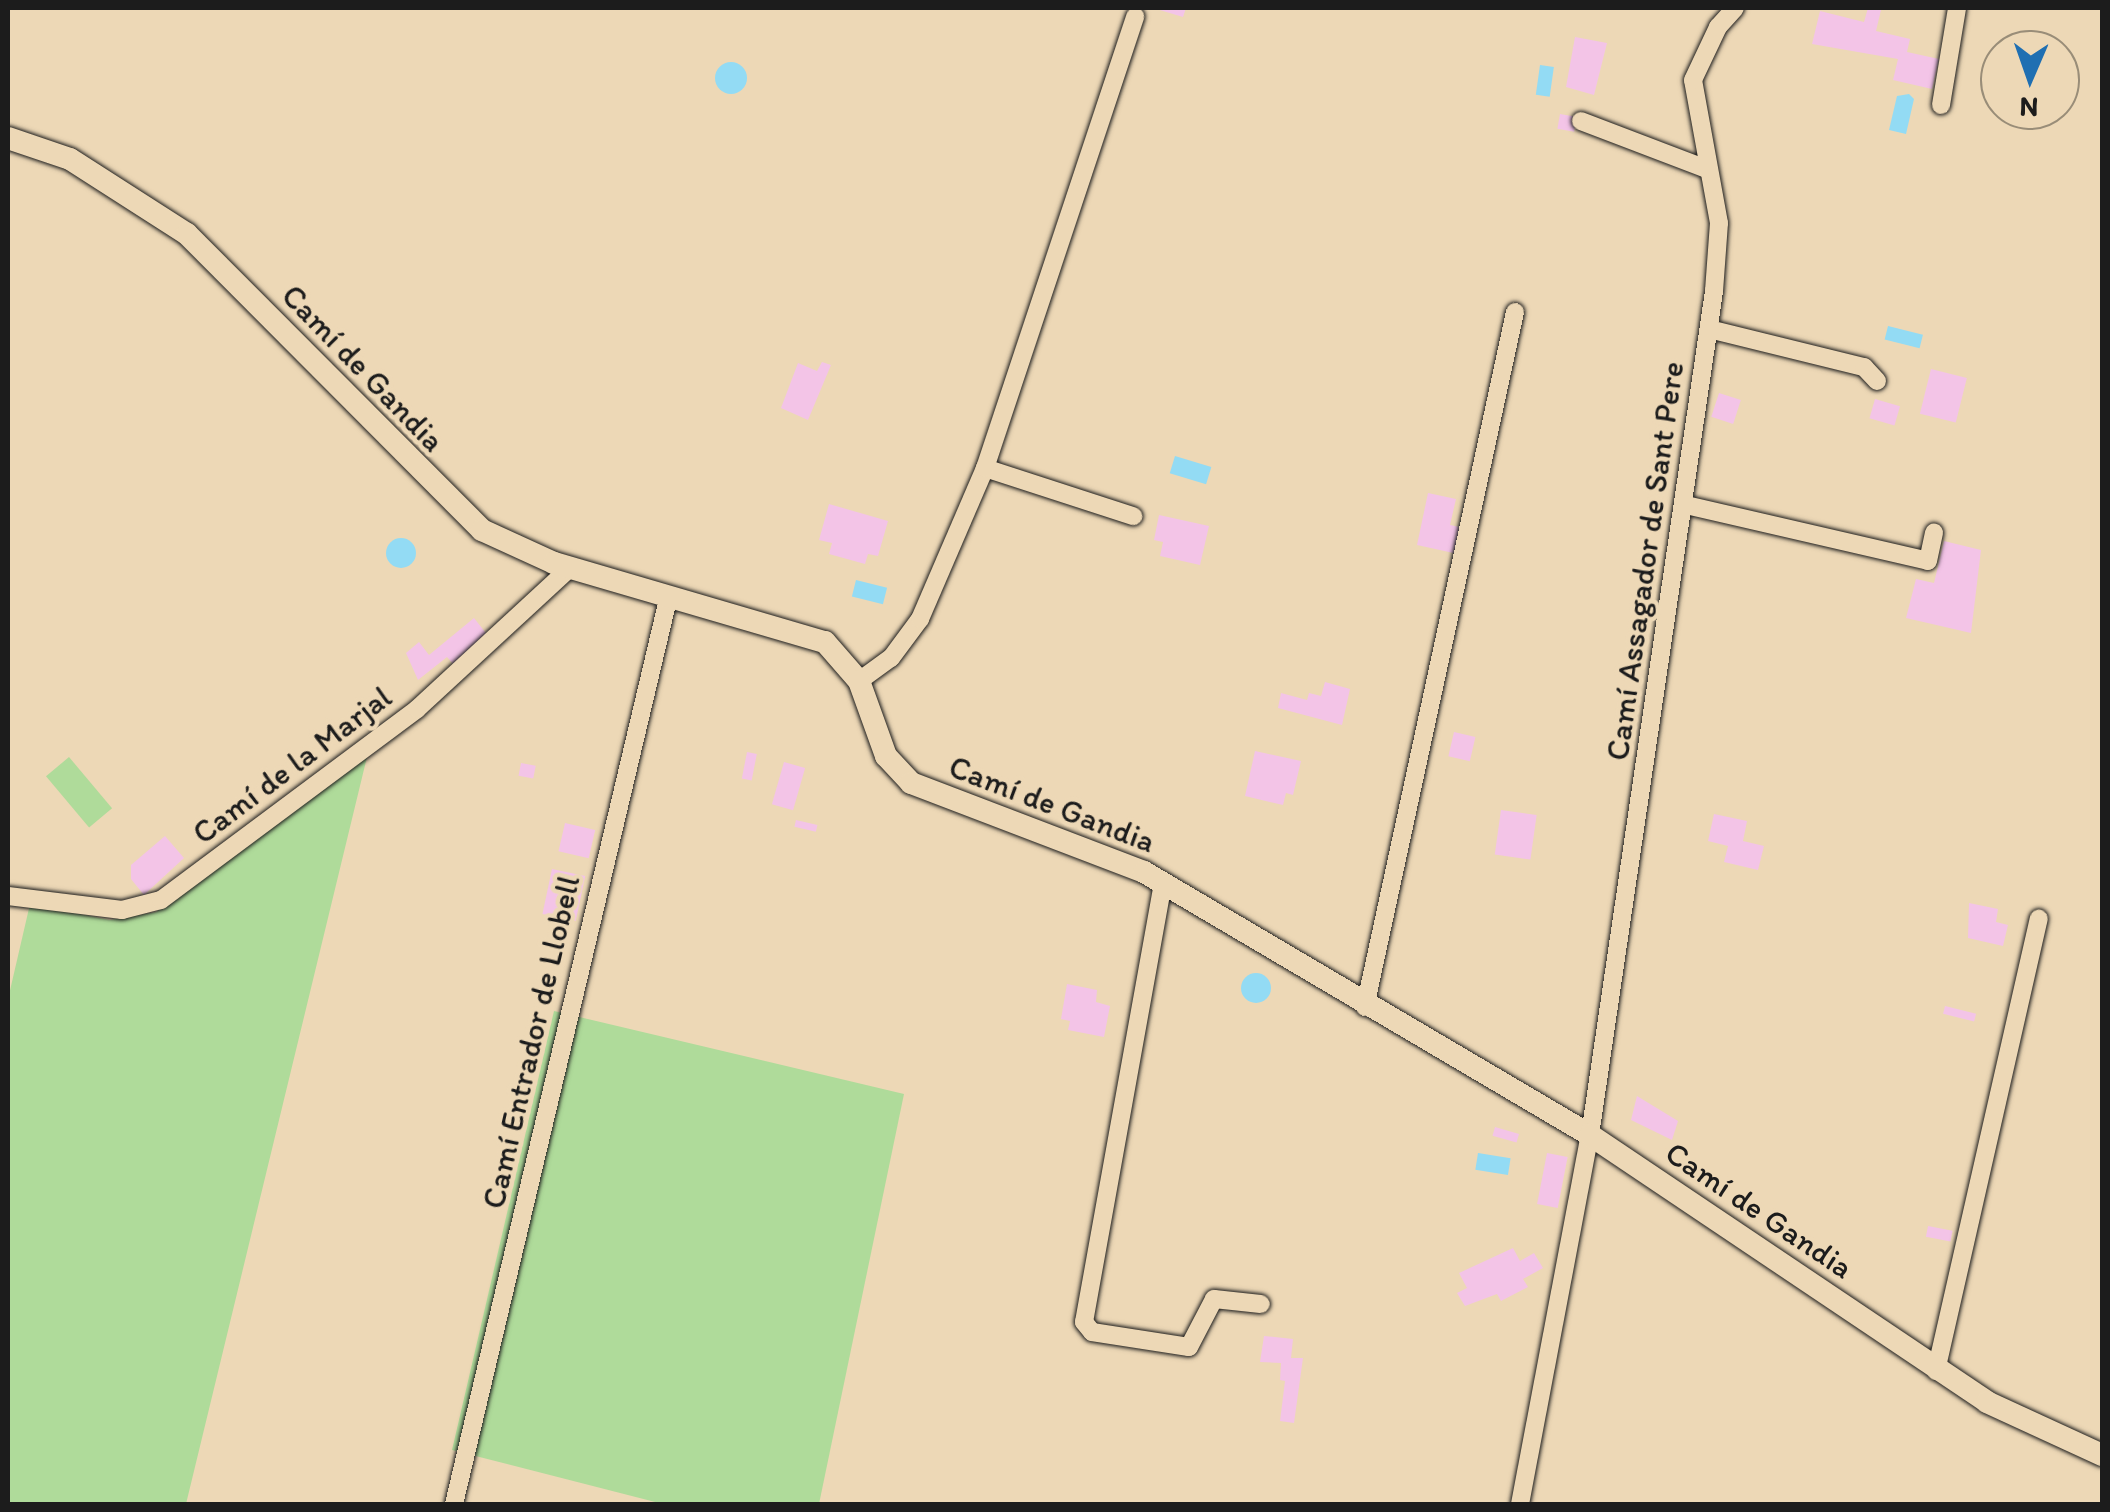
<!DOCTYPE html>
<meta charset="utf-8">
<style>
body{margin:0}
#map{position:relative;width:2110px;height:1512px;overflow:hidden;background:#edd8b6;font-family:Itim,sans-serif}
div>[style]{position:absolute}
.green>*{inset:0;background:#afdb9a;transform-origin:0 0}
.water>*{inset:0;background:#93dbf4;transform-origin:0 0}
.round{border-radius:50%}
.building>*{inset:0;background:#f3c4e7;transform-origin:0 0}
.roads{filter:drop-shadow(0 0 2px #1c1c1c) drop-shadow(0 0 2px #1c1c1c)}
.minor>*{height:18px;margin:-9px;padding:0 9px;transform-origin:9px;border-radius:9px;background:#edd8b6}
.major>*{height:22px;margin:-11px;padding:0 11px;transform-origin:11px;border-radius:11px;background:#edd8b6}
span{translate:-50% -50%;white-space:nowrap;text-align:center;line-height:1.15;-webkit-text-stroke:9px #edd8b6;paint-order:stroke}
.street-label{font-size:32px;color:#1c1c1c}
.frame{position:absolute;inset:0;border:10px solid #1c1c1c;pointer-events:none}
.north{position:absolute;left:1980px;top:30px;width:100px;height:100px;box-sizing:border-box;background:#edd8b6;border:2px solid #998d78;border-radius:50%;rotate:182deg;font-size:28px;font-weight:700;line-height:40px;text-align:center;color:#1c1c1c}
.north::after{content:'';display:block;margin:auto;width:35px;height:45px;background:#1f6fb2;clip-path:polygon(50% 0,100% 100%,50% 72%,0 100%)}
</style>
<div id="map">
<div class="green">
<i style="left:69px;top:757px;width:67px;height:30px;rotate:50deg"></i>
<i style="clip-path:polygon(367px 757px,186px 1504px,8px 1504px,8px 999px,30px 904px,110px 920px,156px 912px)"></i>
<i style="clip-path:polygon(554px 1011px,904px 1094px,819px 1504px,663px 1504px,452px 1450px)"></i>
</div>
<div class="water">
<i class="round" style="left:715px;top:62px;width:32px;height:32px"></i>
<i style="left:1540px;top:65px;width:14px;height:30px;rotate:8deg"></i>
<i style="clip-path:polygon(1909px 94px,1914px 99px,1906px 134px,1889px 130px,1897px 96px)"></i>
<i style="left:1888px;top:326px;width:36px;height:14px;rotate:14deg"></i>
<i style="left:1175px;top:456px;width:38px;height:18px;rotate:17deg"></i>
<i class="round" style="left:386px;top:538px;width:30px;height:30px"></i>
<i style="left:856px;top:580px;width:32px;height:17px;rotate:14deg"></i>
<i class="round" style="left:1241px;top:973px;width:30px;height:30px"></i>
<i style="left:1478px;top:1153px;width:33px;height:17px;rotate:9deg"></i>
</div>
<div class="building">
<i style="clip-path:polygon(1153px 8px,1186px 8px,1183px 17px)"></i>
<i style="clip-path:polygon(1868px 8px,1881px 10px,1876px 31px,1910px 39px,1907px 52px,1939px 59px,1932px 89px,1893px 80px,1898px 59px,1812px 44px,1820px 11px,1864px 22px)"></i>
<i style="clip-path:polygon(1575px 37px,1607px 43px,1594px 95px,1566px 87px)"></i>
<i style="left:1560px;top:114px;width:17px;height:15px;rotate:10deg"></i>
<i style="clip-path:polygon(822px 362px,831px 365px,808px 420px,781px 408px,798px 363px,817px 371px)"></i>
<i style="left:1931px;top:369px;width:37px;height:46px;rotate:14deg"></i>
<i style="left:1719px;top:393px;width:23px;height:25px;rotate:18deg"></i>
<i style="left:1875px;top:399px;width:26px;height:20px;rotate:16deg"></i>
<i style="clip-path:polygon(1428px 493px,1456px 499px,1450px 525px,1464px 528px,1458px 554px,1417px 545px)"></i>
<i style="clip-path:polygon(829px 504px,888px 521px,878px 556px,868px 554px,865px 564px,829px 554px,832px 543px,819px 540px)"></i>
<i style="clip-path:polygon(1159px 515px,1209px 526px,1200px 565px,1160px 556px,1163px 542px,1154px 540px)"></i>
<i style="clip-path:polygon(1944px 541px,1981px 550px,1971px 633px,1906px 618px,1916px 579px,1934px 583px)"></i>
<i style="clip-path:polygon(474px 618px,489px 637px,455px 666px,447px 657px,418px 680px,406px 653px,419px 642px,429px 655px)"></i>
<i style="clip-path:polygon(1325px 682px,1350px 689px,1342px 725px,1278px 708px,1281px 693px,1307px 700px,1309px 693px,1321px 696px)"></i>
<i style="left:1454px;top:732px;width:22px;height:25px;rotate:13deg"></i>
<i style="clip-path:polygon(1255px 751px,1301px 761px,1293px 795px,1286px 793px,1283px 805px,1245px 796px)"></i>
<i style="left:747px;top:752px;width:10px;height:27px;rotate:11deg"></i>
<i style="left:784px;top:762px;width:22px;height:44px;rotate:16deg"></i>
<i style="left:521px;top:763px;width:15px;height:13px;rotate:11deg"></i>
<i style="left:1501px;top:810px;width:36px;height:45px;rotate:8deg"></i>
<i style="clip-path:polygon(1714px 814px,1747px 821px,1743px 841px,1764px 846px,1758px 870px,1724px 862px,1728px 846px,1708px 841px)"></i>
<i style="left:796px;top:820px;width:22px;height:7px;rotate:13deg"></i>
<i style="left:565px;top:823px;width:31px;height:29px;rotate:13deg"></i>
<i style="clip-path:polygon(165px 836px,184px 858px,144px 895px,131px 879px,131px 865px)"></i>
<i style="left:552px;top:869px;width:34px;height:46px;rotate:12deg"></i>
<i style="clip-path:polygon(1969px 903px,1998px 909px,1996px 922px,2008px 925px,2003px 946px,1968px 938px)"></i>
<i style="clip-path:polygon(1067px 984px,1097px 990px,1096px 1002px,1110px 1006px,1104px 1037px,1068px 1030px,1070px 1021px,1061px 1019px)"></i>
<i style="left:1945px;top:1006px;width:32px;height:8px;rotate:14deg"></i>
<i style="clip-path:polygon(1637px 1096px,1678px 1121px,1672px 1140px,1631px 1120px)"></i>
<i style="left:1495px;top:1127px;width:25px;height:9px;rotate:16deg"></i>
<i style="left:1547px;top:1153px;width:21px;height:52px;rotate:11deg"></i>
<i style="left:1928px;top:1226px;width:25px;height:11px;rotate:11deg"></i>
<i style="clip-path:polygon(1513px 1248px,1520px 1261px,1534px 1253px,1543px 1268px,1523px 1279px,1528px 1287px,1501px 1301px,1497px 1294px,1465px 1306px,1457px 1293px,1467px 1288px,1459px 1273px)"></i>
<i style="clip-path:polygon(1264px 1336px,1293px 1339px,1291px 1358px,1303px 1358px,1294px 1423px,1280px 1421px,1285px 1381px,1280px 1380px,1281px 1363px,1260px 1362px)"></i>
</div>
<div class="roads">
<div class="minor">
<i style="left:1941px;top:105px;width:98px;rotate:-80.6deg"></i>
<i style="left:1581px;top:121px;width:135px;rotate:20.9deg"></i>
<i style="left:1709px;top:329px;width:160px;rotate:13.8deg"></i>
<i style="left:1864px;top:367px;width:19px;rotate:47deg"></i>
<i style="left:985px;top:468px;width:156px;rotate:18deg"></i>
<i style="left:1686px;top:505px;width:248px;rotate:13deg"></i>
<i style="left:1928px;top:561px;width:29px;rotate:-78deg"></i>
<i style="left:859px;top:681px;width:39px;rotate:-36deg"></i>
<i style="left:891px;top:658px;width:49px;rotate:-53.4deg"></i>
<i style="left:920px;top:619px;width:164px;rotate:-66.7deg"></i>
<i style="left:985px;top:468px;width:476px;rotate:-71.6deg"></i>
<i style="left:1163px;top:883px;width:446px;rotate:100.2deg"></i>
<i style="left:1084px;top:1322px;width:13px;rotate:51deg"></i>
<i style="left:1092px;top:1332px;width:98px;rotate:8.8deg"></i>
<i style="left:1189px;top:1347px;width:54px;rotate:-62.5deg"></i>
<i style="left:1214px;top:1299px;width:47px;rotate:6.1deg"></i>
<i style="left:8px;top:896px;width:115px;rotate:7deg"></i>
<i style="left:122px;top:910px;width:40px;rotate:-14.4deg"></i>
<i style="left:161px;top:900px;width:319px;rotate:-36.7deg"></i>
<i style="left:417px;top:709px;width:208px;rotate:-42.7deg"></i>
<i style="left:1365px;top:1007px;width:711px;rotate:-77.82deg"></i>
<i style="left:1936px;top:1371px;width:464px;rotate:-77.2deg"></i>
<i style="left:454px;top:1504px;width:934px;rotate:-76.69deg"></i>
<i style="left:1520px;top:1504px;width:376px;rotate:-79.3deg"></i>
<i style="left:1590px;top:1135px;width:853px;rotate:-81.64deg"></i>
<i style="left:1714px;top:291px;width:68px;rotate:-85.8deg"></i>
<i style="left:1719px;top:223px;width:145px;rotate:-100.3deg"></i>
<i style="left:1693px;top:80px;width:59px;rotate:-64.7deg"></i>
<i style="left:1718px;top:27px;width:25px;rotate:-48deg"></i>
</div>
<div class="major">
<i style="left:8px;top:138px;width:65px;rotate:18.7deg"></i>
<i style="left:70px;top:159px;width:139px;rotate:32.7deg"></i>
<i style="left:187px;top:234px;width:418px;rotate:45.1deg"></i>
<i style="left:482px;top:530px;width:79px;rotate:24.6deg"></i>
<i style="left:554px;top:563px;width:282px;rotate:16.3deg"></i>
<i style="left:825px;top:642px;width:52px;rotate:48.9deg"></i>
<i style="left:859px;top:681px;width:80px;rotate:70.2deg"></i>
<i style="left:886px;top:756px;width:37px;rotate:47deg"></i>
<i style="left:911px;top:783px;width:249px;rotate:20.9deg"></i>
<i style="left:1144px;top:872px;width:518px;rotate:30.53deg"></i>
<i style="left:1590px;top:1135px;width:478px;rotate:33.9deg"></i>
<i style="left:1987px;top:1402px;width:127px;rotate:24.7deg"></i>
</div>
</div>
<div class="street-label">
<span style="left:363px;top:368px;rotate:46deg">Camí de Gandia</span>
<span style="left:1645px;top:561px;rotate:-82deg">Camí Assagador de Sant Pere</span>
<span style="left:292px;top:765px;rotate:-37deg">Camí de la Marjal</span>
<span style="left:1052px;top:804px;rotate:21deg">Camí de Gandia</span>
<span style="left:531px;top:1042px;rotate:-77deg">Camí Entrador de Llobell</span>
<span style="left:1759px;top:1210px;rotate:34deg">Camí de Gandia</span>
</div>
<div class="frame"></div>
<div class="north">N</div>
</div>
